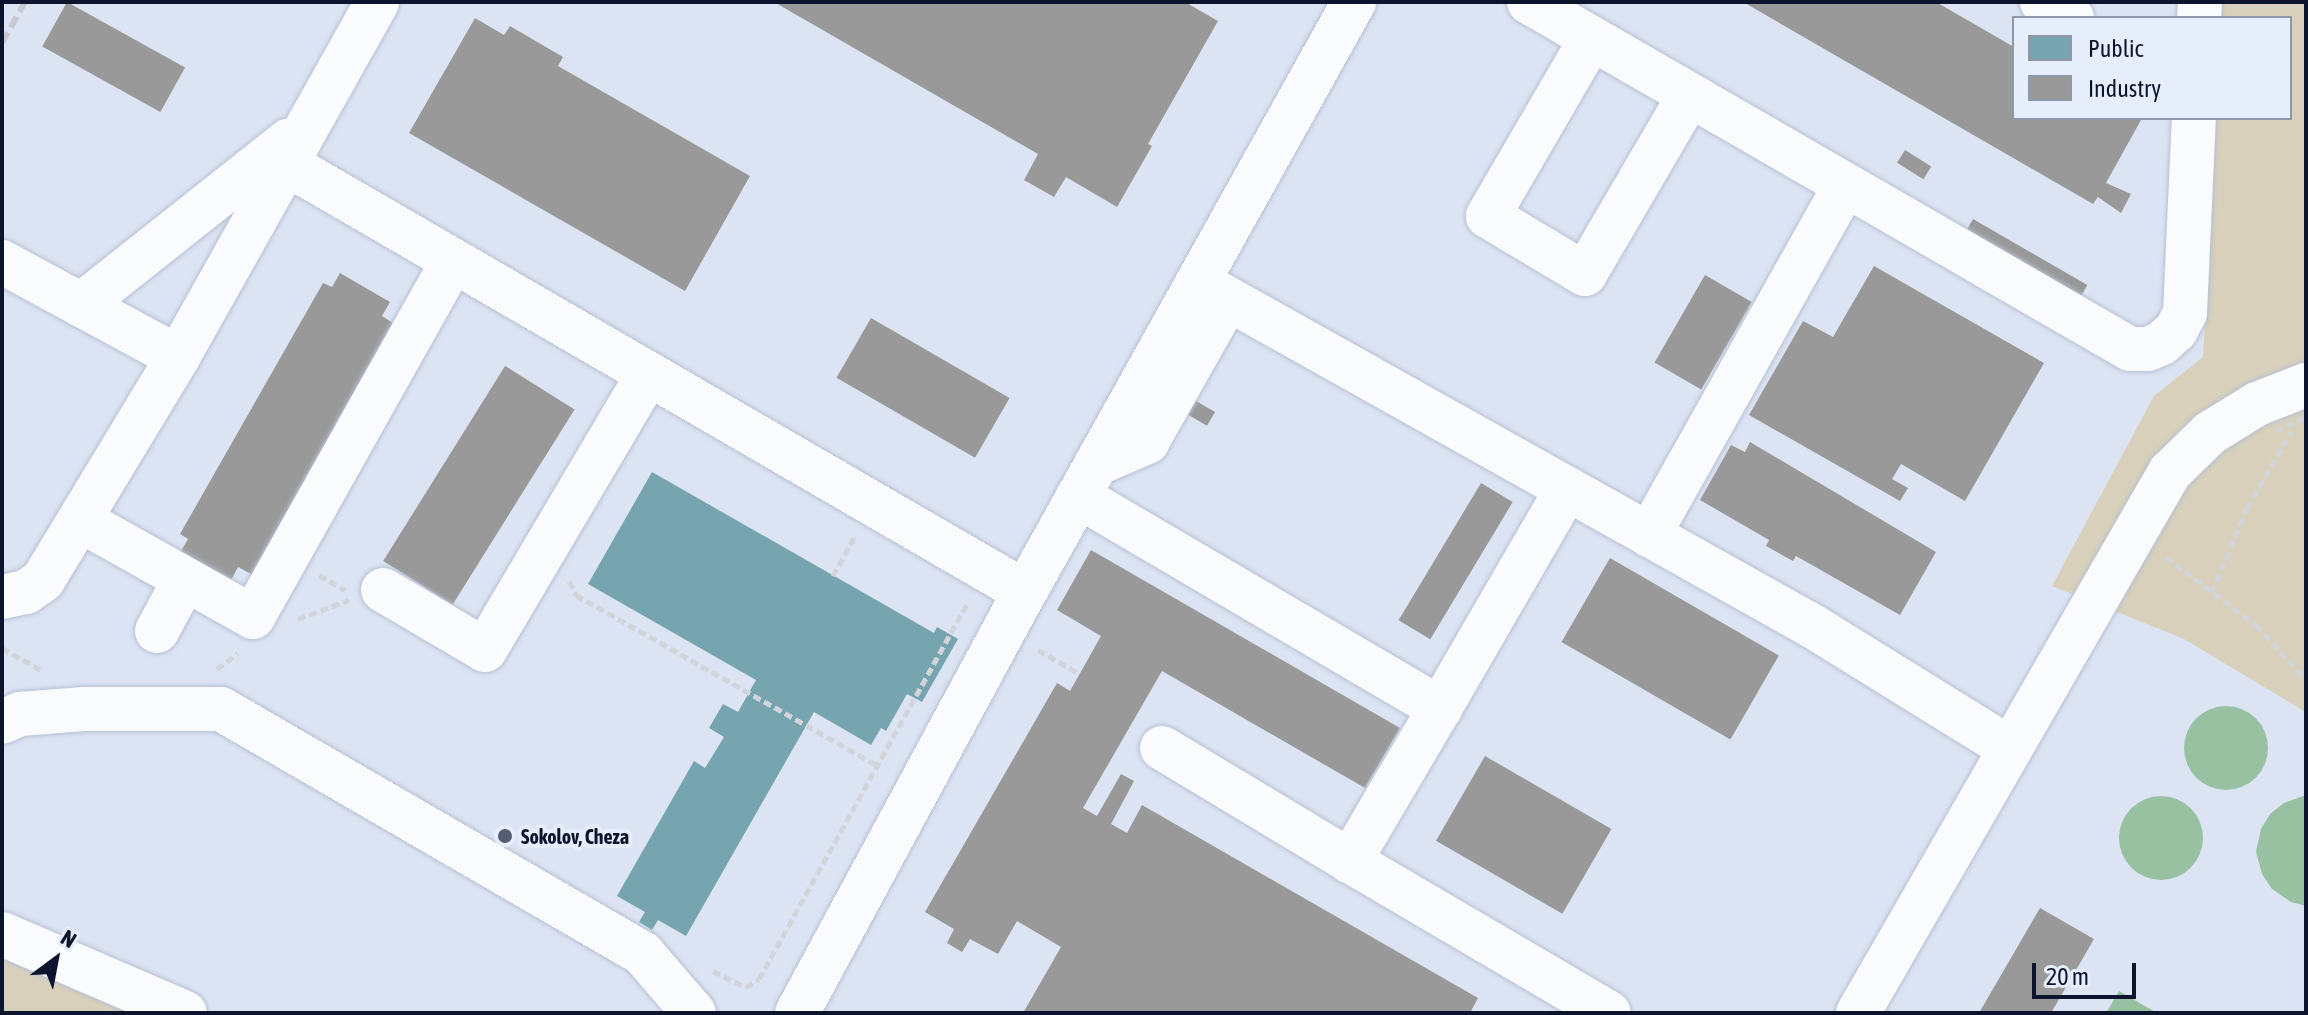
<!DOCTYPE html>
<style>
body{margin:0}
#map{position:relative;width:2308px;height:1015px;overflow:hidden;background:#dce4f3;font-family:"Asap Condensed",sans-serif}
div>[style]{position:absolute}
.green>*{inset:0;background:#d8d0bb}
.water>*{inset:0;background:#98c1a2}
.round{border-radius:50%}
.public>*{inset:0;background:#76a5af}
.industry>*{inset:0;background:#999;transform-origin:0 0}
.path>*{height:5px;margin-top:-2.5px;transform-origin:0;background:repeating-linear-gradient(90deg,#d1d4d9 0 8px,transparent 0 12px)}
.roads{filter:drop-shadow(0 0 2px #b7c0d4) drop-shadow(0 0 2px #b7c0d4)}
.minor>*{height:44px;margin:-22px;padding:0 22px;transform-origin:22px;border-radius:22px;background:#fafbfd}
.rail>*{height:6px;margin-top:-3px;transform-origin:0;background:repeating-linear-gradient(90deg,#c8cad0 0 12px,transparent 0 18px)}
.path-bridge>*{height:5px;margin-top:-2.5px;transform-origin:0;background:repeating-linear-gradient(90deg,#d1d4d9 0 8px,transparent 0 12px)}
.dots>*{width:22px;height:22px;translate:-50% -50%;box-sizing:border-box;border:4px solid #e6edfb;border-radius:50%}
span{translate:-50% -50%;white-space:nowrap;text-align:center;line-height:1.15;-webkit-text-stroke:8px #e6edfb;paint-order:stroke}
.poi-label{font-size:20px;color:#0c152d;font-weight:700}
.left{translate:0 -50%;text-align:left}
.frame{position:absolute;inset:0;border:4px solid #0c152d;pointer-events:none}
.legend{position:absolute;left:2012px;top:16px;width:280px;height:104px;box-sizing:border-box;background:#e6edfb;border:2px solid #8f97a9;margin:0;padding:10px 14px;list-style:none;font-size:24px;color:#0c152d}
.legend li{display:flex;align-items:center;gap:16px;height:40px}
.legend b{width:40px;border:2px solid #8f97a9}
.north{position:absolute;left:16px;top:919px;width:80px;height:80px;-webkit-text-stroke:6px #e6edfb;paint-order:stroke;rotate:32deg;font-size:22px;font-weight:700;line-height:32px;text-align:center;color:#0c152d}
.north::after{content:'';display:block;margin:auto;width:28px;height:36px;background:#0c152d;clip-path:polygon(50% 0,100% 100%,50% 72%,0 100%)}
.scale{position:absolute;left:2032px;top:963px;width:104px;height:36px;box-sizing:border-box;border:4px solid #0c152d;border-top:0;padding-left:10px;font-size:24px;line-height:28px;white-space:nowrap;color:#0c152d;-webkit-text-stroke:6px #e6edfb;paint-order:stroke}
</style>
<div id="map">
<div class="green">
<i style="clip-path:polygon(2222px 2px,2306px 2px,2306px 712px,2184px 639px,2052px 586px,2154px 396px,2203px 357px,2216px 118px,2290px 118px,2290px 18px,2221px 18px)"></i>
<i style="clip-path:polygon(2px 934px,185px 1013px,2px 1013px)"></i>
</div>
<div class="water">
<i class="round" style="left:2184px;top:706px;width:84px;height:84px"></i>
<i style="clip-path:polygon(2306px 795px,2306px 906px,2291px 902px,2272px 889px,2262px 874px,2256px 852px,2261px 829px,2270px 814px,2284px 803px)"></i>
<i class="round" style="left:2119px;top:796px;width:84px;height:84px"></i>
<i style="clip-path:polygon(2119px 991px,2157px 1013px,2106px 1013px)"></i>
</div>
<div class="public">
<i style="clip-path:polygon(652px 472px,934px 633px,937px 627px,958px 639px,922px 702px,907px 694px,886px 731px,881px 728px,871px 745px,814px 712px,686px 936px,658px 920px,652px 930px,639px 922px,645px 912px,617px 896px,694px 761px,705px 768px,724px 737px,709px 728px,723px 704px,738px 712px,756px 680px,588px 584px)"></i>
</div>
<div class="industry">
<i style="left:67px;top:2px;width:135px;height:51px;rotate:29deg"></i>
<i style="clip-path:polygon(774px 2px,1185px 2px,1218px 21px,1148px 144px,1152px 146px,1117px 207px,1066px 177px,1054px 197px,1024px 180px,1038px 154px)"></i>
<i style="clip-path:polygon(1743px 2px,1936px 2px,2014px 47px,2014px 118px,2141px 120px,2106px 183px,2131px 194px,2121px 213px,2098px 197px,2093px 204px)"></i>
<i style="clip-path:polygon(475px 18px,504px 35px,510px 26px,563px 57px,558px 66px,750px 176px,685px 291px,409px 133px)"></i>
<i style="left:1905px;top:150px;width:31px;height:15px;rotate:32deg"></i>
<i style="left:1973px;top:219px;width:132px;height:23px;rotate:30deg"></i>
<i style="clip-path:polygon(1874px 266px,2044px 363px,1965px 501px,1901px 464px,1892px 479px,1908px 488px,1900px 501px,1749px 415px,1803px 321px,1833px 337px)"></i>
<i style="clip-path:polygon(340px 273px,390px 302px,382px 316px,396px 325px,253px 575px,238px 567px,230px 582px,180px 553px,188px 539px,180px 534px,323px 283px,332px 287px)"></i>
<i style="left:1705px;top:275px;width:54px;height:101px;rotate:30deg"></i>
<i style="left:871px;top:318px;width:160px;height:69px;rotate:30deg"></i>
<i style="left:505px;top:366px;width:82px;height:230px;rotate:32deg"></i>
<i style="left:1196px;top:401px;width:22px;height:16px;rotate:30deg"></i>
<i style="clip-path:polygon(1750px 442px,1936px 552px,1900px 615px,1796px 556px,1793px 561px,1766px 546px,1769px 540px,1700px 500px,1731px 445px,1745px 452px)"></i>
<i style="left:1481px;top:483px;width:37px;height:160px;rotate:31deg"></i>
<i style="clip-path:polygon(1091px 550px,1400px 728px,1365px 788px,1162px 671px,1083px 808px,1097px 816px,1121px 774px,1134px 781px,1111px 824px,1127px 833px,1142px 805px,1478px 998px,1470px 1013px,1023px 1013px,1061px 947px,1017px 921px,998px 954px,970px 939px,962px 952px,947px 943px,954px 929px,925px 912px,1057px 683px,1070px 691px,1101px 636px,1057px 610px)"></i>
<i style="left:1610px;top:558px;width:195px;height:97px;rotate:30deg"></i>
<i style="left:1485px;top:756px;width:146px;height:98px;rotate:30deg"></i>
<i style="clip-path:polygon(2040px 908px,2094px 939px,2051px 1013px,1979px 1013px)"></i>
</div>
<div class="path">
<i style="left:2166px;top:557px;width:113px;rotate:37.1deg"></i>
<i style="left:2256px;top:625px;width:74px;rotate:47.7deg"></i>
<i style="left:319px;top:575px;width:30px;rotate:30deg"></i>
<i style="left:833px;top:576px;width:46px;rotate:-61.2deg"></i>
<i style="left:569px;top:581px;width:16px;rotate:63deg"></i>
<i style="left:576px;top:595px;width:347px;rotate:29.5deg"></i>
<i style="left:2212px;top:592px;width:91px;rotate:-67.4deg"></i>
<i style="left:2247px;top:508px;width:88px;rotate:-59.9deg"></i>
<i style="left:298px;top:619px;width:54px;rotate:-20.4deg"></i>
<i style="left:2px;top:648px;width:47px;rotate:29.3deg"></i>
<i style="left:1038px;top:650px;width:48px;rotate:29.7deg"></i>
<i style="left:217px;top:669px;width:26px;rotate:-37deg"></i>
<i style="left:713px;top:971px;width:37px;rotate:26deg"></i>
<i style="left:746px;top:987px;width:15px;rotate:-32deg"></i>
<i style="left:759px;top:979px;width:430px;rotate:-61deg"></i>
</div>
<div class="roads">
<div class="minor">
<i style="left:1529px;top:2px;width:694px;rotate:30deg"></i>
<i style="left:2130px;top:349px;width:18px"></i>
<i style="left:2148px;top:349px;width:15px;rotate:-23deg"></i>
<i style="left:2162px;top:343px;width:19px;rotate:-43deg"></i>
<i style="left:2176px;top:330px;width:19px;rotate:-62deg"></i>
<i style="left:2185px;top:313px;width:195px;rotate:-87.4deg"></i>
<i style="left:2042px;top:2px;width:34px;rotate:28deg"></i>
<i style="left:2199px;top:18px;width:16px;rotate:-86deg"></i>
<i style="left:1591px;top:39px;width:205px;rotate:120.2deg"></i>
<i style="left:1488px;top:216px;width:113px;rotate:30.9deg"></i>
<i style="left:1585px;top:274px;width:206px;rotate:-59.7deg"></i>
<i style="left:285px;top:163px;width:855px;rotate:30.1deg"></i>
<i style="left:2px;top:262px;width:200px;rotate:28.4deg"></i>
<i style="left:1198px;top:282px;width:706px;rotate:29.25deg"></i>
<i style="left:1814px;top:627px;width:229px;rotate:31.8deg"></i>
<i style="left:81px;top:305px;width:265px;rotate:-38.4deg"></i>
<i style="left:1096px;top:464px;width:56px;rotate:-23.3deg"></i>
<i style="left:1147px;top:442px;width:164px;rotate:-60.5deg"></i>
<i style="left:1078px;top:496px;width:420px;rotate:30.4deg"></i>
<i style="left:1440px;top:708px;width:178px;rotate:120.5deg"></i>
<i style="left:1350px;top:861px;width:300px;rotate:30.4deg"></i>
<i style="left:80px;top:520px;width:198px;rotate:29.3deg"></i>
<i style="left:253px;top:617px;width:408px;rotate:-60.7deg"></i>
<i style="left:1649px;top:535px;width:400px;rotate:-60.7deg"></i>
<i style="left:383px;top:590px;width:118px;rotate:30.5deg"></i>
<i style="left:485px;top:650px;width:321px;rotate:-59.4deg"></i>
<i style="left:2px;top:597px;width:25px;rotate:-12deg"></i>
<i style="left:26px;top:592px;width:21px;rotate:-35deg"></i>
<i style="left:43px;top:580px;width:261px;rotate:-58.8deg"></i>
<i style="left:178px;top:357px;width:407px;rotate:-60.7deg"></i>
<i style="left:157px;top:631px;width:59px;rotate:-61.7deg"></i>
<i style="left:1440px;top:708px;width:253px;rotate:-59.9deg"></i>
<i style="left:2px;top:722px;width:20px;rotate:-24deg"></i>
<i style="left:20px;top:714px;width:64px;rotate:-4.5deg"></i>
<i style="left:84px;top:709px;width:137px"></i>
<i style="left:221px;top:709px;width:488px;rotate:30.1deg"></i>
<i style="left:643px;top:954px;width:78px;rotate:49.2deg"></i>
<i style="left:1162px;top:748px;width:219px;rotate:31deg"></i>
<i style="left:2px;top:934px;width:199px;rotate:23.3deg"></i>
<i style="left:797px;top:1013px;width:479px;rotate:-61.6deg"></i>
<i style="left:1025px;top:592px;width:676px;rotate:-60.85deg"></i>
<i style="left:1858px;top:1013px;width:625px;rotate:-60.03deg"></i>
<i style="left:2170px;top:472px;width:56px;rotate:-44.3deg"></i>
<i style="left:2210px;top:433px;width:55px;rotate:-31.7deg"></i>
<i style="left:2257px;top:404px;width:53px;rotate:-21.2deg"></i>
</div>
</div>
<div class="rail">
<i style="left:2px;top:43px;width:47px;rotate:-60.7deg"></i>
</div>
<div class="path-bridge">
<i style="left:2276px;top:431px;width:33px;rotate:-25deg"></i>
</div>
<div class="dots">
<i style="left:505px;top:836px;background:#555d72"></i>
</div>
<div class="poi-label">
<span class="left" style="left:521px;top:836px">Sokolov, Cheza</span>
</div>
<div class="frame"></div>
<ul class="legend">
<li><b style="height:22px;background:#76a5af"></b>Public</li>
<li><b style="height:22px;background:#999"></b>Industry</li>
</ul>
<div class="north">N</div>
<div class="scale">20 m</div>
</div>
